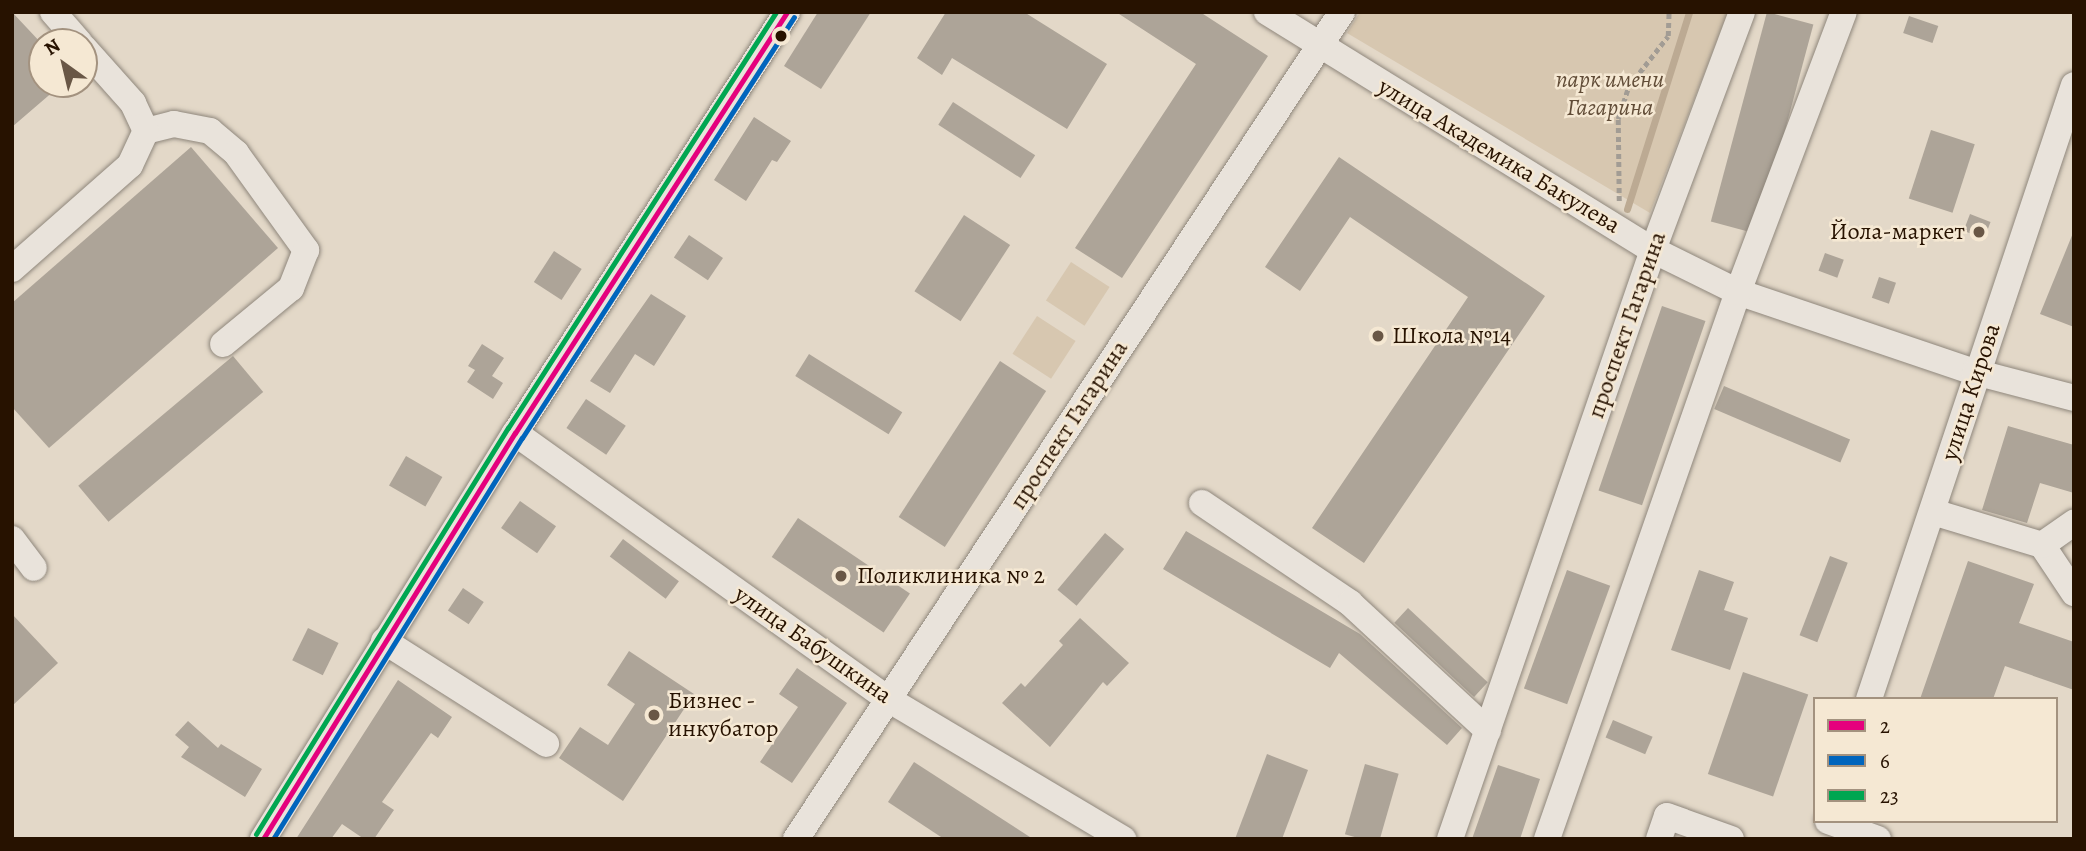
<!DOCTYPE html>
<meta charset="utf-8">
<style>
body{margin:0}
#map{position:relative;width:2086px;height:851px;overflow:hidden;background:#e3d8c8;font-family:Alegreya,serif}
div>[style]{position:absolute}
.green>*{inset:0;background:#d7c7b0;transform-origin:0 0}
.stream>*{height:7px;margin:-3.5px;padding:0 3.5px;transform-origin:3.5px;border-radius:3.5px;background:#bcaa93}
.building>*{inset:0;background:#ada498;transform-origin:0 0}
.path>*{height:4.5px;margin-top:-2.25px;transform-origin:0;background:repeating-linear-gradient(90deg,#a29c94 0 5px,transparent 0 8.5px)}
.roads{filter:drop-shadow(0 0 2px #8f877c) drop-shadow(0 0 2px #8f877c)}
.minor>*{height:26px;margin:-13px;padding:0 13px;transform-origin:13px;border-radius:13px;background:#e9e3db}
.bus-1>*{height:5px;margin:-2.5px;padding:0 2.5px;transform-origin:2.5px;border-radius:2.5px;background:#e5007d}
.bus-2>*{height:5px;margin:-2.5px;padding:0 2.5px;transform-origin:2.5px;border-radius:2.5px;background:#0065bd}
.bus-3>*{height:5px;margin:-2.5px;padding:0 2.5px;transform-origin:2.5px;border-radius:2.5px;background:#00a651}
.dots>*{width:19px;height:19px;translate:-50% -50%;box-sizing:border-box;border:4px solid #f5e8d3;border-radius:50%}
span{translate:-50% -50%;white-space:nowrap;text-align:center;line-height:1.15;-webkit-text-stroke:5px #f5e8d3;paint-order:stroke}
.park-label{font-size:24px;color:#614c37;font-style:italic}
.street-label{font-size:24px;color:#271200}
.poi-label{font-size:24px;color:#271200}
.right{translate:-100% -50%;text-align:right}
.left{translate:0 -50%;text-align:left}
.frame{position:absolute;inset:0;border:14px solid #271200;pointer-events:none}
.legend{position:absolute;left:1813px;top:697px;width:245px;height:126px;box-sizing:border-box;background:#f5e8d3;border:2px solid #a3927f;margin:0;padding:9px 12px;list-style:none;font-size:21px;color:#271200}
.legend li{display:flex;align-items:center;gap:14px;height:35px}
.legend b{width:35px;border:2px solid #a3927f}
.north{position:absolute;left:28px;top:28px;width:70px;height:70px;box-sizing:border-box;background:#f5e8d3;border:2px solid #a3927f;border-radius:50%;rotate:326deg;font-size:19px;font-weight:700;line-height:28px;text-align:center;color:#271200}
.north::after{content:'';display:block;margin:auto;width:24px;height:32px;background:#695746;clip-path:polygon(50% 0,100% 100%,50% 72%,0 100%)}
</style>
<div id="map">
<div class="green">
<i style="clip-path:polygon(1360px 12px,1728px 12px,1650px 213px,1347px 33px)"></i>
<i style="left:1071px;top:262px;width:46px;height:46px;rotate:33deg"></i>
<i style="left:1037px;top:316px;width:46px;height:45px;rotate:33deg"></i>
</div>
<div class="stream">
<i style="left:1627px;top:209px;width:207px;rotate:-72.5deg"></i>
</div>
<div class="building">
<i style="clip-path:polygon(12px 12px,42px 44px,42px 84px,62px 84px,12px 127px)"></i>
<i style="clip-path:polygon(818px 12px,871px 12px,821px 89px,784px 66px)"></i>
<i style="clip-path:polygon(946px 12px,1024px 12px,1107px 64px,1067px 129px,952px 58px,942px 75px,917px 58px)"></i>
<i style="clip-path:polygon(1116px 12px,1200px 12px,1268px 56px,1122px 278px,1075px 248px,1196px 64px)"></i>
<i style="left:1767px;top:12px;width:48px;height:217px;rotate:15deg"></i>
<i style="left:1909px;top:16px;width:31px;height:18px;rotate:19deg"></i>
<i style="left:953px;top:102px;width:98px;height:27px;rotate:33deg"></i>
<i style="clip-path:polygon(754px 117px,791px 141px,777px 162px,772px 160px,746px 201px,714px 180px)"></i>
<i style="left:1931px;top:130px;width:46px;height:72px;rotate:18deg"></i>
<i style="clip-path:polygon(191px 147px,278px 248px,49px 448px,12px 407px,12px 303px)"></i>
<i style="clip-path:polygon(1339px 157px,1545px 296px,1364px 563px,1312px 528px,1468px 297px,1350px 217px,1300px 291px,1265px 267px)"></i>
<i style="left:1970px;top:214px;width:22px;height:18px;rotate:21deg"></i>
<i style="left:964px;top:215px;width:55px;height:91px;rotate:33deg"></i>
<i style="clip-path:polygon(2073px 233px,2074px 233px,2074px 327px,2040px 314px)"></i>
<i style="left:689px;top:235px;width:41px;height:27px;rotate:34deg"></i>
<i style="left:554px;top:251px;width:33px;height:37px;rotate:33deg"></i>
<i style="left:1825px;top:253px;width:20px;height:19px;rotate:20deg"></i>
<i style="left:1879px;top:277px;width:18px;height:22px;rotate:19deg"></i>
<i style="clip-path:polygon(651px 294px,686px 316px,654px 366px,635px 354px,610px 393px,590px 381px)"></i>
<i style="left:1662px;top:306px;width:46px;height:195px;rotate:19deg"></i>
<i style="clip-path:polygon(482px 344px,504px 358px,492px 376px,503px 383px,493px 399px,467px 382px,475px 370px,468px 366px)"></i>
<i style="left:809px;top:354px;width:110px;height:26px;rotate:32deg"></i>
<i style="left:233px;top:356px;width:47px;height:202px;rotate:50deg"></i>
<i style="left:1000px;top:361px;width:55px;height:186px;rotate:33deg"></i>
<i style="left:1724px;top:386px;width:137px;height:25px;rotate:23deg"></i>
<i style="left:586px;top:399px;width:48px;height:35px;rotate:34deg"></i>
<i style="clip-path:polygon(2008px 426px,2074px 445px,2074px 493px,2040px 483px,2027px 523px,1982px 510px)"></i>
<i style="left:406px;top:456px;width:42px;height:34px;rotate:30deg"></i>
<i style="left:520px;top:501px;width:44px;height:33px;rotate:35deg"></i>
<i style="left:798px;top:518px;width:135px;height:47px;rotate:34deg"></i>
<i style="clip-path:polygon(1186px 531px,1360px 634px,1462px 728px,1447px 745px,1339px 653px,1330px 668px,1163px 569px)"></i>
<i style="left:1105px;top:533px;width:25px;height:74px;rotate:40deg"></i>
<i style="left:623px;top:539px;width:70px;height:22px;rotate:37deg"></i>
<i style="left:1830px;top:556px;width:19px;height:85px;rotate:21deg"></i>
<i style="clip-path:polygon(1968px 561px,2034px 584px,2019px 623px,2074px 642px,2074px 690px,2005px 666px,1993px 699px,1920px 699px)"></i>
<i style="left:1567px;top:570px;width:46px;height:126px;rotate:20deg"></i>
<i style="clip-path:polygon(1699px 570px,1734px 582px,1724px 610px,1748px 618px,1730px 670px,1671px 650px)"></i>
<i style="left:463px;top:588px;width:25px;height:27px;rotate:34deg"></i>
<i style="left:1408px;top:608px;width:109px;height:20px;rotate:43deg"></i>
<i style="clip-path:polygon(12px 614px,58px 663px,12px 706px)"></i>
<i style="clip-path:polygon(1080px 618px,1129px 663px,1107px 686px,1103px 682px,1050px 747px,1002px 703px,1021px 683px,1025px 687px,1063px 645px,1059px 641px)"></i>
<i style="left:308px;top:628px;width:34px;height:36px;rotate:26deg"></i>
<i style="clip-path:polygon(629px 651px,694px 694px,623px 801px,559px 758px,580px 727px,608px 745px,635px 704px,607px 685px)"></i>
<i style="clip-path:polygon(797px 668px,847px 703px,792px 783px,760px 762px,798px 707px,779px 694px)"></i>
<i style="left:1743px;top:672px;width:69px;height:108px;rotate:19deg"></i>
<i style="clip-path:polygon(398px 680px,452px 717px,438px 738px,431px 733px,382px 802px,394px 810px,374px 839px,364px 839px,342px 824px,331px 839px,296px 839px)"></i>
<i style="left:1613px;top:720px;width:43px;height:19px;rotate:23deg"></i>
<i style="clip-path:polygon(188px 721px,218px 748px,221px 744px,262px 769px,245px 797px,181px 757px,189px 747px,175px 735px)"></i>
<i style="clip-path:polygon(1267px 754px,1308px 770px,1282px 839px,1235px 839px)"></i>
<i style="clip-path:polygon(914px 762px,1033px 839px,944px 839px,888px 802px)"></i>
<i style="left:1365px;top:764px;width:35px;height:73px;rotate:16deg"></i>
<i style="clip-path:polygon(1498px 765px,1540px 779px,1520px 839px,1472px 839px)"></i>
</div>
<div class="path">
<i style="left:1619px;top:201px;width:82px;rotate:-90.7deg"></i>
<i style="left:1618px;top:119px;width:35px;rotate:-72deg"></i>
<i style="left:1629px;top:86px;width:63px;rotate:-52deg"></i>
<i style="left:1668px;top:36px;width:24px;rotate:-88deg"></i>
</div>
<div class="roads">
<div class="minor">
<i style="left:53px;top:12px;width:40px;rotate:49deg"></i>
<i style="left:1267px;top:12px;width:453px;rotate:31.7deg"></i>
<i style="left:1653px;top:250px;width:95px;rotate:26.3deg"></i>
<i style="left:1738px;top:292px;width:250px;rotate:18.7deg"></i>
<i style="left:1975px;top:372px;width:102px;rotate:14.7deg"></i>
<i style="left:146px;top:131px;width:29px;rotate:-14deg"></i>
<i style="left:174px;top:124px;width:37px;rotate:11deg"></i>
<i style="left:210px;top:131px;width:34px;rotate:40deg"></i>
<i style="left:236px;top:153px;width:120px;rotate:54.2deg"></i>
<i style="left:306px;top:250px;width:41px;rotate:111.5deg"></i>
<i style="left:291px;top:288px;width:88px;rotate:140.5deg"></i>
<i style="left:12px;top:269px;width:157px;rotate:-41.4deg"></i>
<i style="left:130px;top:165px;width:38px;rotate:-65deg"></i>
<i style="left:146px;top:131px;width:31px;rotate:-115deg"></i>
<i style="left:133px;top:103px;width:74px;rotate:-131.7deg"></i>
<i style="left:515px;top:433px;width:458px;rotate:35.5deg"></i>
<i style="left:888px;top:699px;width:274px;rotate:30.8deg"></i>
<i style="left:1202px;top:503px;width:179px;rotate:34deg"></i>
<i style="left:1350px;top:603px;width:188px;rotate:42.8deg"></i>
<i style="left:1933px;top:512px;width:114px;rotate:16.8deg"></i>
<i style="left:2042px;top:545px;width:58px;rotate:56.3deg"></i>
<i style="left:12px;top:539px;width:36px;rotate:53deg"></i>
<i style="left:2042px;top:545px;width:39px;rotate:-35deg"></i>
<i style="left:384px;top:641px;width:192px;rotate:32.4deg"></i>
<i style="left:1869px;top:699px;width:647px;rotate:-71.54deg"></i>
<i style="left:1828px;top:821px;width:53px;rotate:19.8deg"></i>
<i style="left:263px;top:839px;width:478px;rotate:-58.2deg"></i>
<i style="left:515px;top:433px;width:501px;rotate:-57.13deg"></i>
<i style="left:796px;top:839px;width:991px;rotate:-56.57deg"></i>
<i style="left:1450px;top:839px;width:623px;rotate:-70.98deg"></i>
<i style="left:1653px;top:250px;width:254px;rotate:-69.5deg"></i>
<i style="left:1547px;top:839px;width:579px;rotate:-70.75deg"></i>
<i style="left:1738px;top:292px;width:299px;rotate:-69.3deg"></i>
<i style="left:1659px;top:839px;width:24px;rotate:-71deg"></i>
<i style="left:1667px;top:816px;width:68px;rotate:19.8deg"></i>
</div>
</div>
<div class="bus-1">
<i style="left:263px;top:839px;width:478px;rotate:-58.2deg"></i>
<i style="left:515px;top:433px;width:501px;rotate:-57.13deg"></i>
</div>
<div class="bus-2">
<i style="left:273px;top:839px;width:472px;rotate:-58.2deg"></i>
<i style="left:522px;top:438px;width:501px;rotate:-57.13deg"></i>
</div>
<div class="bus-3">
<i style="left:256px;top:834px;width:478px;rotate:-58.2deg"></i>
<i style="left:508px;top:428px;width:495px;rotate:-57.2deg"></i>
</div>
<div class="dots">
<i style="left:781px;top:36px;background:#271200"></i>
<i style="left:1979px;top:232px;background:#695746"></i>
<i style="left:1378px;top:336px;background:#695746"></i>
<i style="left:841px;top:576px;background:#695746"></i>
<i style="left:654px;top:715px;background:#695746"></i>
</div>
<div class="park-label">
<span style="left:1610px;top:94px">парк имени<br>Гагарина</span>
</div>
<div class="street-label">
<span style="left:1499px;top:156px;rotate:31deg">улица Академика Бакулева</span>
<span style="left:1627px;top:325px;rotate:-71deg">проспект Гагарина</span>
<span style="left:1971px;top:392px;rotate:-72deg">улица Кирова</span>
<span style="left:1069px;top:425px;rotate:-57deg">проспект Гагарина</span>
<span style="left:813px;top:645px;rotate:35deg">улица Бабушкина</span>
</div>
<div class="poi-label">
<span class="right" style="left:1965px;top:232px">Йола-маркет</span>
<span class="left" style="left:1392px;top:336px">Школа №14</span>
<span class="left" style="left:857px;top:576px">Поликлиника № 2</span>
<span class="left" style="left:668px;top:715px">Бизнес -<br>инкубатор</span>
</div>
<div class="frame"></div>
<ul class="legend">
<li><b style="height:9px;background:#e5007d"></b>2</li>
<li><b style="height:9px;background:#0065bd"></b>6</li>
<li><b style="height:9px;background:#00a651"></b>23</li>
</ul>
<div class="north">N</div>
</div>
